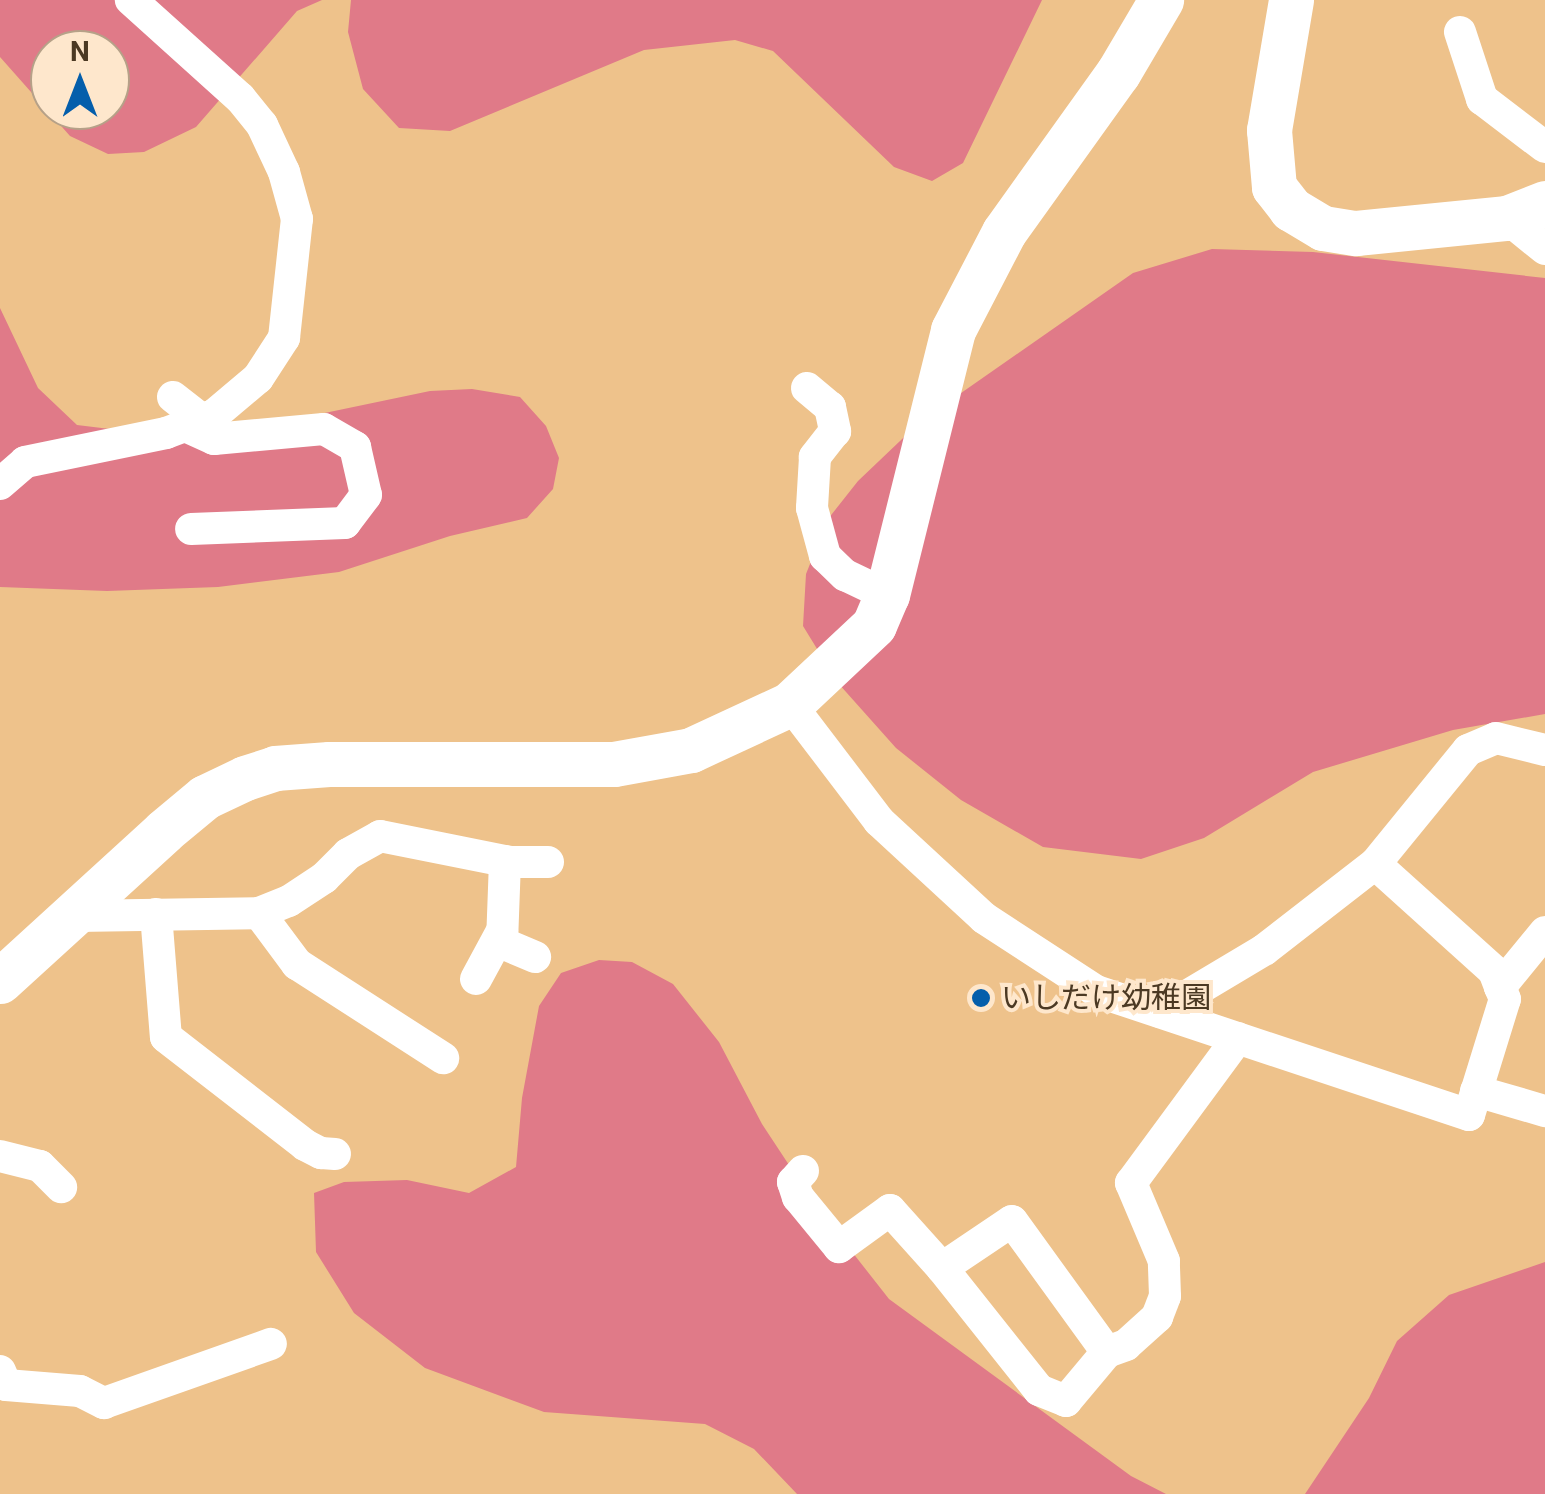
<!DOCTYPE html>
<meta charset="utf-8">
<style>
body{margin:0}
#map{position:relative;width:1545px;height:1494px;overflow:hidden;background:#eec28b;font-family:Roboto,"Noto Sans JP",sans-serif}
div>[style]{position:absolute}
.green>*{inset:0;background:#e07a88}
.street>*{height:32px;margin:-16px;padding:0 16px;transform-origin:16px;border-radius:16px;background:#fff}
.secondary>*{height:45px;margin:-22.5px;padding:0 22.5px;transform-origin:22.5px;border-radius:22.5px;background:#fff}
.dots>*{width:28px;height:28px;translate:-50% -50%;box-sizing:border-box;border:5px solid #fee7cc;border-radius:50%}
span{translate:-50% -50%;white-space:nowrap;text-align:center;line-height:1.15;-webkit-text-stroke:8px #fee7cc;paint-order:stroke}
.poi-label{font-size:30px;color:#4b3923}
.left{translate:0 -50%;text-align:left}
.north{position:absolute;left:30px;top:30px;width:100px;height:100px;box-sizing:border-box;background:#fee7cc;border:2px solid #b6a188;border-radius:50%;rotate:0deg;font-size:28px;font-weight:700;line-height:40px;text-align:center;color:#4b3923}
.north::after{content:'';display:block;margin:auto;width:35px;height:45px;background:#045eab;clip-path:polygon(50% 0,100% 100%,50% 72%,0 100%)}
</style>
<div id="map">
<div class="green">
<i style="clip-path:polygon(evenodd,0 0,322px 0,297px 11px,196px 127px,144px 152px,108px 154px,70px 136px,0 57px,0 0,50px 50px,110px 50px,110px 110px,50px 110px,50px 50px)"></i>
<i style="clip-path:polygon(351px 0,1042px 0,963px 163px,932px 181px,894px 167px,773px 51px,735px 40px,644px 50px,450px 131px,399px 128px,363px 89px,348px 32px)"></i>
<i style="clip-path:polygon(1212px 249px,1313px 252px,1545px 278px,1545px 714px,1453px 730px,1313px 772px,1204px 838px,1141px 859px,1043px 847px,961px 800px,896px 748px,838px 683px,803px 626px,806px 574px,828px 519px,858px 481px,921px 421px,1133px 273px)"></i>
<i style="clip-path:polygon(0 308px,38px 388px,77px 425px,151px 434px,248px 429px,430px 391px,472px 389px,520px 397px,546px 426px,559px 458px,553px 489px,527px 518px,450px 536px,339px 572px,218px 587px,107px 591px,0 587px)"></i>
<i style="clip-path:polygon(599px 960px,632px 962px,673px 984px,719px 1042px,762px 1124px,816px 1206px,889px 1299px,1131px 1476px,1166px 1494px,797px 1494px,754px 1449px,705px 1424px,544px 1412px,425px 1368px,354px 1313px,316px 1252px,314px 1193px,344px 1182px,407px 1180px,469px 1193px,516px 1167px,522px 1098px,539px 1006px,561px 973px)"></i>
<i style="clip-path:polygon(1545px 1262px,1545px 1494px,1305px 1494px,1369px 1398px,1397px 1341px,1449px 1295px)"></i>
</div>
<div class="street">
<i style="left:1460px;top:32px;width:71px;rotate:71.8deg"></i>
<i style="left:1482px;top:99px;width:79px;rotate:37.3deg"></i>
<i style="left:1507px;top:218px;width:49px;rotate:39.2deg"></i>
<i style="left:807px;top:388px;width:30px;rotate:40deg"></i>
<i style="left:830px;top:407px;width:25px;rotate:78deg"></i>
<i style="left:835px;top:431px;width:33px;rotate:128deg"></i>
<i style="left:815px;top:457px;width:51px;rotate:93.4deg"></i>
<i style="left:812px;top:508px;width:50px;rotate:74.8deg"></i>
<i style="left:825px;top:556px;width:28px;rotate:44deg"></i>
<i style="left:845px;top:575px;width:47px;rotate:25.5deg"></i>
<i style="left:173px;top:397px;width:37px;rotate:38deg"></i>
<i style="left:185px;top:426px;width:32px;rotate:24deg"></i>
<i style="left:214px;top:439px;width:110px;rotate:-5.2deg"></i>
<i style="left:324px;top:429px;width:36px;rotate:30deg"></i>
<i style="left:355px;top:447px;width:49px;rotate:77.1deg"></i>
<i style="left:366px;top:495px;width:35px;rotate:127deg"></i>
<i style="left:345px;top:523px;width:154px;rotate:177.8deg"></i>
<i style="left:0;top:484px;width:33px;rotate:-41deg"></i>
<i style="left:25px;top:462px;width:144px;rotate:-11.6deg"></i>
<i style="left:166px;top:433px;width:51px;rotate:-20.6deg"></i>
<i style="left:214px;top:415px;width:57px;rotate:-40.1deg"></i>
<i style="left:258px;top:378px;width:48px;rotate:-57deg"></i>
<i style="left:284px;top:338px;width:120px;rotate:-83.8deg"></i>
<i style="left:297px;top:219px;width:49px;rotate:-105.5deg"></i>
<i style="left:284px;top:172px;width:52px;rotate:-115.1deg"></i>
<i style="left:262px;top:125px;width:35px;rotate:-129deg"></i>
<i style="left:240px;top:98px;width:147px;rotate:-138deg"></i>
<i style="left:790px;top:704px;width:147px;rotate:52.7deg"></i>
<i style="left:879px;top:821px;width:143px;rotate:42.7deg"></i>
<i style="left:984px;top:918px;width:134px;rotate:33.1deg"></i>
<i style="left:1096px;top:991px;width:393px;rotate:18.4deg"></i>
<i style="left:1469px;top:1115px;width:121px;rotate:-72.8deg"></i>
<i style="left:1505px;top:999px;width:13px;rotate:-113deg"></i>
<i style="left:1500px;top:987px;width:17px;rotate:-111deg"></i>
<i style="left:1494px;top:971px;width:160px;rotate:-138deg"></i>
<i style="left:505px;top:861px;width:82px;rotate:92.1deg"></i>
<i style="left:502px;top:943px;width:36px;rotate:23deg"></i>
<i style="left:259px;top:913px;width:64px;rotate:53.3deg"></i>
<i style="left:297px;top:964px;width:174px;rotate:32.8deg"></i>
<i style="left:156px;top:914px;width:123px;rotate:85.4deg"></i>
<i style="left:166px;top:1037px;width:176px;rotate:37.8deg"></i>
<i style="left:305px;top:1145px;width:18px;rotate:27deg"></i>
<i style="left:321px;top:1153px;width:14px;rotate:4deg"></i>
<i style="left:76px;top:916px;width:183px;rotate:-0.9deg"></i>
<i style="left:259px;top:913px;width:32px;rotate:-22deg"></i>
<i style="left:289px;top:901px;width:42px;rotate:-33.3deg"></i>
<i style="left:324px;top:878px;width:34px;rotate:-45deg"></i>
<i style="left:348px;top:854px;width:37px;rotate:-29deg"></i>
<i style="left:380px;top:836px;width:133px;rotate:11.3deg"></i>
<i style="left:510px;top:862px;width:38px"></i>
<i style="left:476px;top:979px;width:55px;rotate:-61.6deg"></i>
<i style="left:1500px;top:987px;width:71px;rotate:-50.7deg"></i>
<i style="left:1160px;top:1012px;width:121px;rotate:-30.8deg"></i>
<i style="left:1264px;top:950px;width:140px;rotate:-37.8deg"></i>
<i style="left:1375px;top:864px;width:147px;rotate:-50.8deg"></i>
<i style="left:1468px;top:750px;width:30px;rotate:-23deg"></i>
<i style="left:1496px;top:738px;width:50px;rotate:13.8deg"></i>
<i style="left:1476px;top:1091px;width:72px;rotate:16.2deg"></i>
<i style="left:0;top:1156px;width:41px;rotate:14deg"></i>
<i style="left:40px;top:1166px;width:30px;rotate:45deg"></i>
<i style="left:803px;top:1171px;width:15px;rotate:132deg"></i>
<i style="left:793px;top:1182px;width:16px;rotate:72deg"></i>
<i style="left:798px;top:1197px;width:65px;rotate:50.6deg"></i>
<i style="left:839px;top:1247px;width:63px;rotate:-36deg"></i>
<i style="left:890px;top:1210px;width:78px;rotate:48.1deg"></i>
<i style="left:1107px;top:1352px;width:64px;rotate:129.9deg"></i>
<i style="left:1066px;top:1401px;width:29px;rotate:-158deg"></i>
<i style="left:1039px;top:1390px;width:156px;rotate:-128.5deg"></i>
<i style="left:942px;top:1268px;width:84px;rotate:-33.9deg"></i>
<i style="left:1012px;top:1221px;width:162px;rotate:54.1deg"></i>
<i style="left:1107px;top:1352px;width:20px;rotate:-20deg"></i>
<i style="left:1126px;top:1345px;width:42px;rotate:-42.1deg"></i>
<i style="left:1157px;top:1317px;width:22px;rotate:-69deg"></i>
<i style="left:1165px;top:1296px;width:35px;rotate:-92deg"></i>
<i style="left:1164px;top:1261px;width:85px;rotate:-112.9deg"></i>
<i style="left:1131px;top:1183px;width:180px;rotate:-53.6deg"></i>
<i style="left:0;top:1371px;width:15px;rotate:67deg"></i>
<i style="left:6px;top:1385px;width:74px;rotate:4.6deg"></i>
<i style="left:80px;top:1391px;width:27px;rotate:27deg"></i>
<i style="left:104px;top:1403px;width:177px;rotate:-19.5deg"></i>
</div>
<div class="secondary">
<i style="left:1291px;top:0;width:132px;rotate:99.6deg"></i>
<i style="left:1269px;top:130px;width:57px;rotate:85deg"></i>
<i style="left:1274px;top:187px;width:28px;rotate:52deg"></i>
<i style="left:1291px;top:209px;width:37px;rotate:31deg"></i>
<i style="left:1323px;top:228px;width:33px;rotate:9deg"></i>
<i style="left:1356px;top:233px;width:152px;rotate:-5.7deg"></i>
<i style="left:1507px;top:218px;width:41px;rotate:-21.5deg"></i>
<i style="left:0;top:981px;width:222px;rotate:-42.4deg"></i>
<i style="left:164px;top:831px;width:53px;rotate:-39.7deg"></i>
<i style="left:205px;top:797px;width:44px;rotate:-25.4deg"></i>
<i style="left:245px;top:778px;width:32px;rotate:-18deg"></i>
<i style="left:275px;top:768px;width:54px;rotate:-4.2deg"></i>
<i style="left:329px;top:764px;width:285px"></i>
<i style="left:614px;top:764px;width:78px;rotate:-10.3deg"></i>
<i style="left:691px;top:750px;width:109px;rotate:-24.9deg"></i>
<i style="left:790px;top:704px;width:115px;rotate:-43.2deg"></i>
<i style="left:874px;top:625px;width:33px;rotate:-67deg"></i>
<i style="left:887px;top:595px;width:273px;rotate:-76deg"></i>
<i style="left:953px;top:330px;width:110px;rotate:-62.5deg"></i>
<i style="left:1004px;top:232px;width:196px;rotate:-54.4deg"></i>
<i style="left:1118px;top:73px;width:85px;rotate:-59.5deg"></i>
</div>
<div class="dots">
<i style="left:981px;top:998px;background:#045eab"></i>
</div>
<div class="poi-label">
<span class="left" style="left:1001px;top:998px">いしだけ幼稚園</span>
</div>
<div class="north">N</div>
</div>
